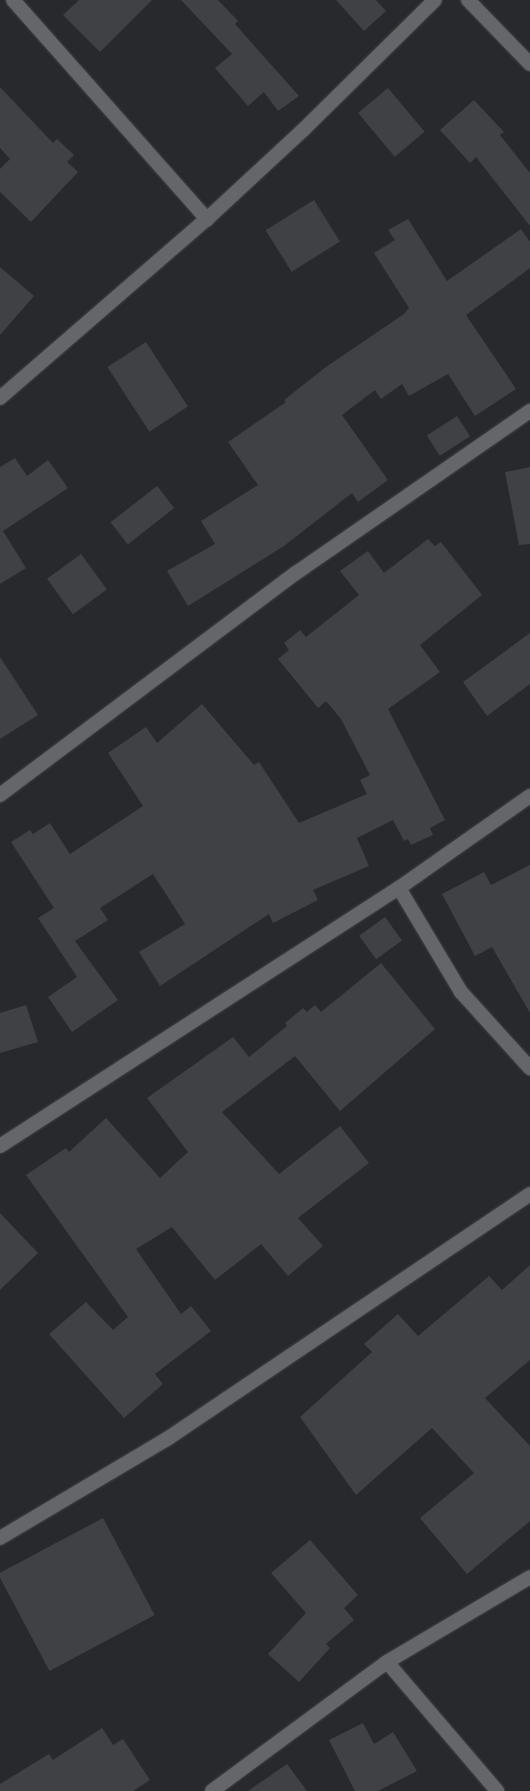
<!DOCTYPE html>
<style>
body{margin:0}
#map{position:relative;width:530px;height:1791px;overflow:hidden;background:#28292c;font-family:"IBM Plex Serif",serif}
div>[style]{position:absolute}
.building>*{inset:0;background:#3f4144;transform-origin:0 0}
.roads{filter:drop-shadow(0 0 1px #434447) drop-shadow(0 0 1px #434447)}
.minor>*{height:14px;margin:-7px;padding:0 7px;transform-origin:7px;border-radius:7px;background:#646669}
span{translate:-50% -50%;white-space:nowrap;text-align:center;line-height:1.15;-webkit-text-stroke:4.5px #1e2023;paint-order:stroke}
</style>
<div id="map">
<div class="building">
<i style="clip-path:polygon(79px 0,152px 0,100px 52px,63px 15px)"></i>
<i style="clip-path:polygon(181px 0,218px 0,238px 21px,235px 24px,299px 96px,278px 111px,264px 92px,248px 106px,215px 68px,232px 54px)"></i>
<i style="clip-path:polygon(336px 0,376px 0,386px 11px,364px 31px)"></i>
<i style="clip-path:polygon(0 87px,53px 143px,57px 139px,74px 155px,67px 162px,78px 172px,31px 222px,0 192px,0 169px,10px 159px,0 148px)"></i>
<i style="left:388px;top:88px;width:57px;height:39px;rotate:50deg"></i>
<i style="clip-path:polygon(474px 100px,504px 132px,500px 135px,530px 173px,530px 226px,476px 157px,470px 163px,440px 130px)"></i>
<i style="left:314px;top:200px;width:49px;height:57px;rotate:58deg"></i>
<i style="clip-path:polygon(408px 219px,447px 281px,521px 229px,530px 242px,530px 268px,466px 315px,516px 389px,475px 416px,448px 374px,409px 396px,402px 384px,381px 399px,375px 390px,342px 415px,388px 480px,358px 502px,352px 493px,284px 546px,188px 606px,167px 571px,215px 544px,201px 521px,258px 485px,228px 442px,286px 402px,284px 400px,326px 367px,404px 314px,409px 308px,374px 253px,395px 240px,388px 230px)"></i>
<i style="clip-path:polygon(0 267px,34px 296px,0 335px)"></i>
<i style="left:146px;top:342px;width:77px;height:46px;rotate:57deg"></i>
<i style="left:457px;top:416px;width:24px;height:36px;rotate:57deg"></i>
<i style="clip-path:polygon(15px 458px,27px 476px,48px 460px,68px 488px,3px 531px,26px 568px,0 584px,0 467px)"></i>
<i style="clip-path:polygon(530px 467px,530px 544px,519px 545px,505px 472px)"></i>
<i style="left:157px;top:486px;width:28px;height:59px;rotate:52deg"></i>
<i style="clip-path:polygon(428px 539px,435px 546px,441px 542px,482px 595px,420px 645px,440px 672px,388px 709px,445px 820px,430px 828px,433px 835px,411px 845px,408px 839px,404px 841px,393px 820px,357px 838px,369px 866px,313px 890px,318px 900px,273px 923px,269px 914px,160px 986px,139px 952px,185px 924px,153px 874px,100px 908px,108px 920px,75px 941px,118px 1000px,72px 1032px,48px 997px,77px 977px,38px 918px,54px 908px,11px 842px,30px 830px,33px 834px,50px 823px,70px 854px,143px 806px,108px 753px,146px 727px,157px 743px,202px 704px,254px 765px,259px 762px,299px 823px,367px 794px,360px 780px,370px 775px,341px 719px,326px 701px,318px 708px,278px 659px,289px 650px,284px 643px,300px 630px,306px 637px,359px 595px,340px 571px,368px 551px,384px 573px)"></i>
<i style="left:81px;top:554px;width:44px;height:42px;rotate:54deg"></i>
<i style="clip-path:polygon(530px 633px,530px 684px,487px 716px,463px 682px)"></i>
<i style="clip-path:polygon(0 657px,38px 715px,0 739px)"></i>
<i style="clip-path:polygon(530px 865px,530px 1013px,492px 947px,475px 956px,442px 894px,484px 872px,491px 885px)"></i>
<i style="left:385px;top:917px;width:29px;height:32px;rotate:54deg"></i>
<i style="clip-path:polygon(381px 963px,435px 1029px,340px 1111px,295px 1056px,222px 1112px,279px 1174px,340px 1126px,369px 1163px,298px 1218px,323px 1246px,288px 1276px,261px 1244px,215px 1280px,172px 1227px,136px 1249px,181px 1314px,191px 1306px,211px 1331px,155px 1374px,163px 1384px,124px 1418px,49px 1334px,86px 1302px,113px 1330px,128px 1317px,26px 1175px,66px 1148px,69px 1152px,106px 1118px,160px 1178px,188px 1152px,147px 1098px,233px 1037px,249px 1057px,287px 1026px,285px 1023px,303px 1008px,307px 1012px,315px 1005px,321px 1012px)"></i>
<i style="clip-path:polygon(26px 1005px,38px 1042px,0 1053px,0 1013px)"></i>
<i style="clip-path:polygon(0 1213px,38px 1253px,0 1290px)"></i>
<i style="clip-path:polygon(530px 1265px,530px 1360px,485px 1398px,530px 1446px,530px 1521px,467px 1574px,420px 1518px,474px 1473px,432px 1428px,356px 1495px,300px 1417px,372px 1352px,364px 1344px,398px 1314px,418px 1336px,489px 1276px,502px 1290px)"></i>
<i style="left:103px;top:1518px;width:110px;height:119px;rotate:62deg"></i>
<i style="clip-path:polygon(310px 1540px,358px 1595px,344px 1608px,354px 1620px,326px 1644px,330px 1648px,299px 1682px,268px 1654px,306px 1613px,271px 1573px)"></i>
<i style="clip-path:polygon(363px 1723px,374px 1744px,393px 1732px,417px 1771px,378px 1791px,355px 1791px,329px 1740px)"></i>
<i style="clip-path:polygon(102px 1728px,113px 1745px,123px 1739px,150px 1780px,133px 1791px,0 1791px,0 1784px,49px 1754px,53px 1760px)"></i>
<i style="clip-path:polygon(287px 1764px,307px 1791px,248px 1791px)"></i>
</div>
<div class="roads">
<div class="minor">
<i style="left:13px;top:0;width:293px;rotate:48.5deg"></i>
<i style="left:468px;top:0;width:89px;rotate:45.9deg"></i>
<i style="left:0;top:398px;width:274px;rotate:-40.9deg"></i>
<i style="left:207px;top:219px;width:131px;rotate:-42.8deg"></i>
<i style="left:303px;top:130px;width:185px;rotate:-44.6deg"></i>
<i style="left:0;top:795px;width:370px;rotate:-36.9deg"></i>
<i style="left:296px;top:573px;width:285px;rotate:-34.7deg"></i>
<i style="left:399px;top:888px;width:121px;rotate:59.2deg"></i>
<i style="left:461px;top:992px;width:103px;rotate:47.8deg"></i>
<i style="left:0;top:1146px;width:475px;rotate:-32.9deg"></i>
<i style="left:399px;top:888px;width:160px;rotate:-35.1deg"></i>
<i style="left:0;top:1538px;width:194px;rotate:-30.7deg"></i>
<i style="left:167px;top:1439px;width:438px;rotate:-34deg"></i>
<i style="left:387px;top:1662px;width:170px;rotate:49.5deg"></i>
<i style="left:212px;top:1791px;width:217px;rotate:-36.4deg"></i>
<i style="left:387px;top:1662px;width:166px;rotate:-30.7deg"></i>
</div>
</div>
</div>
